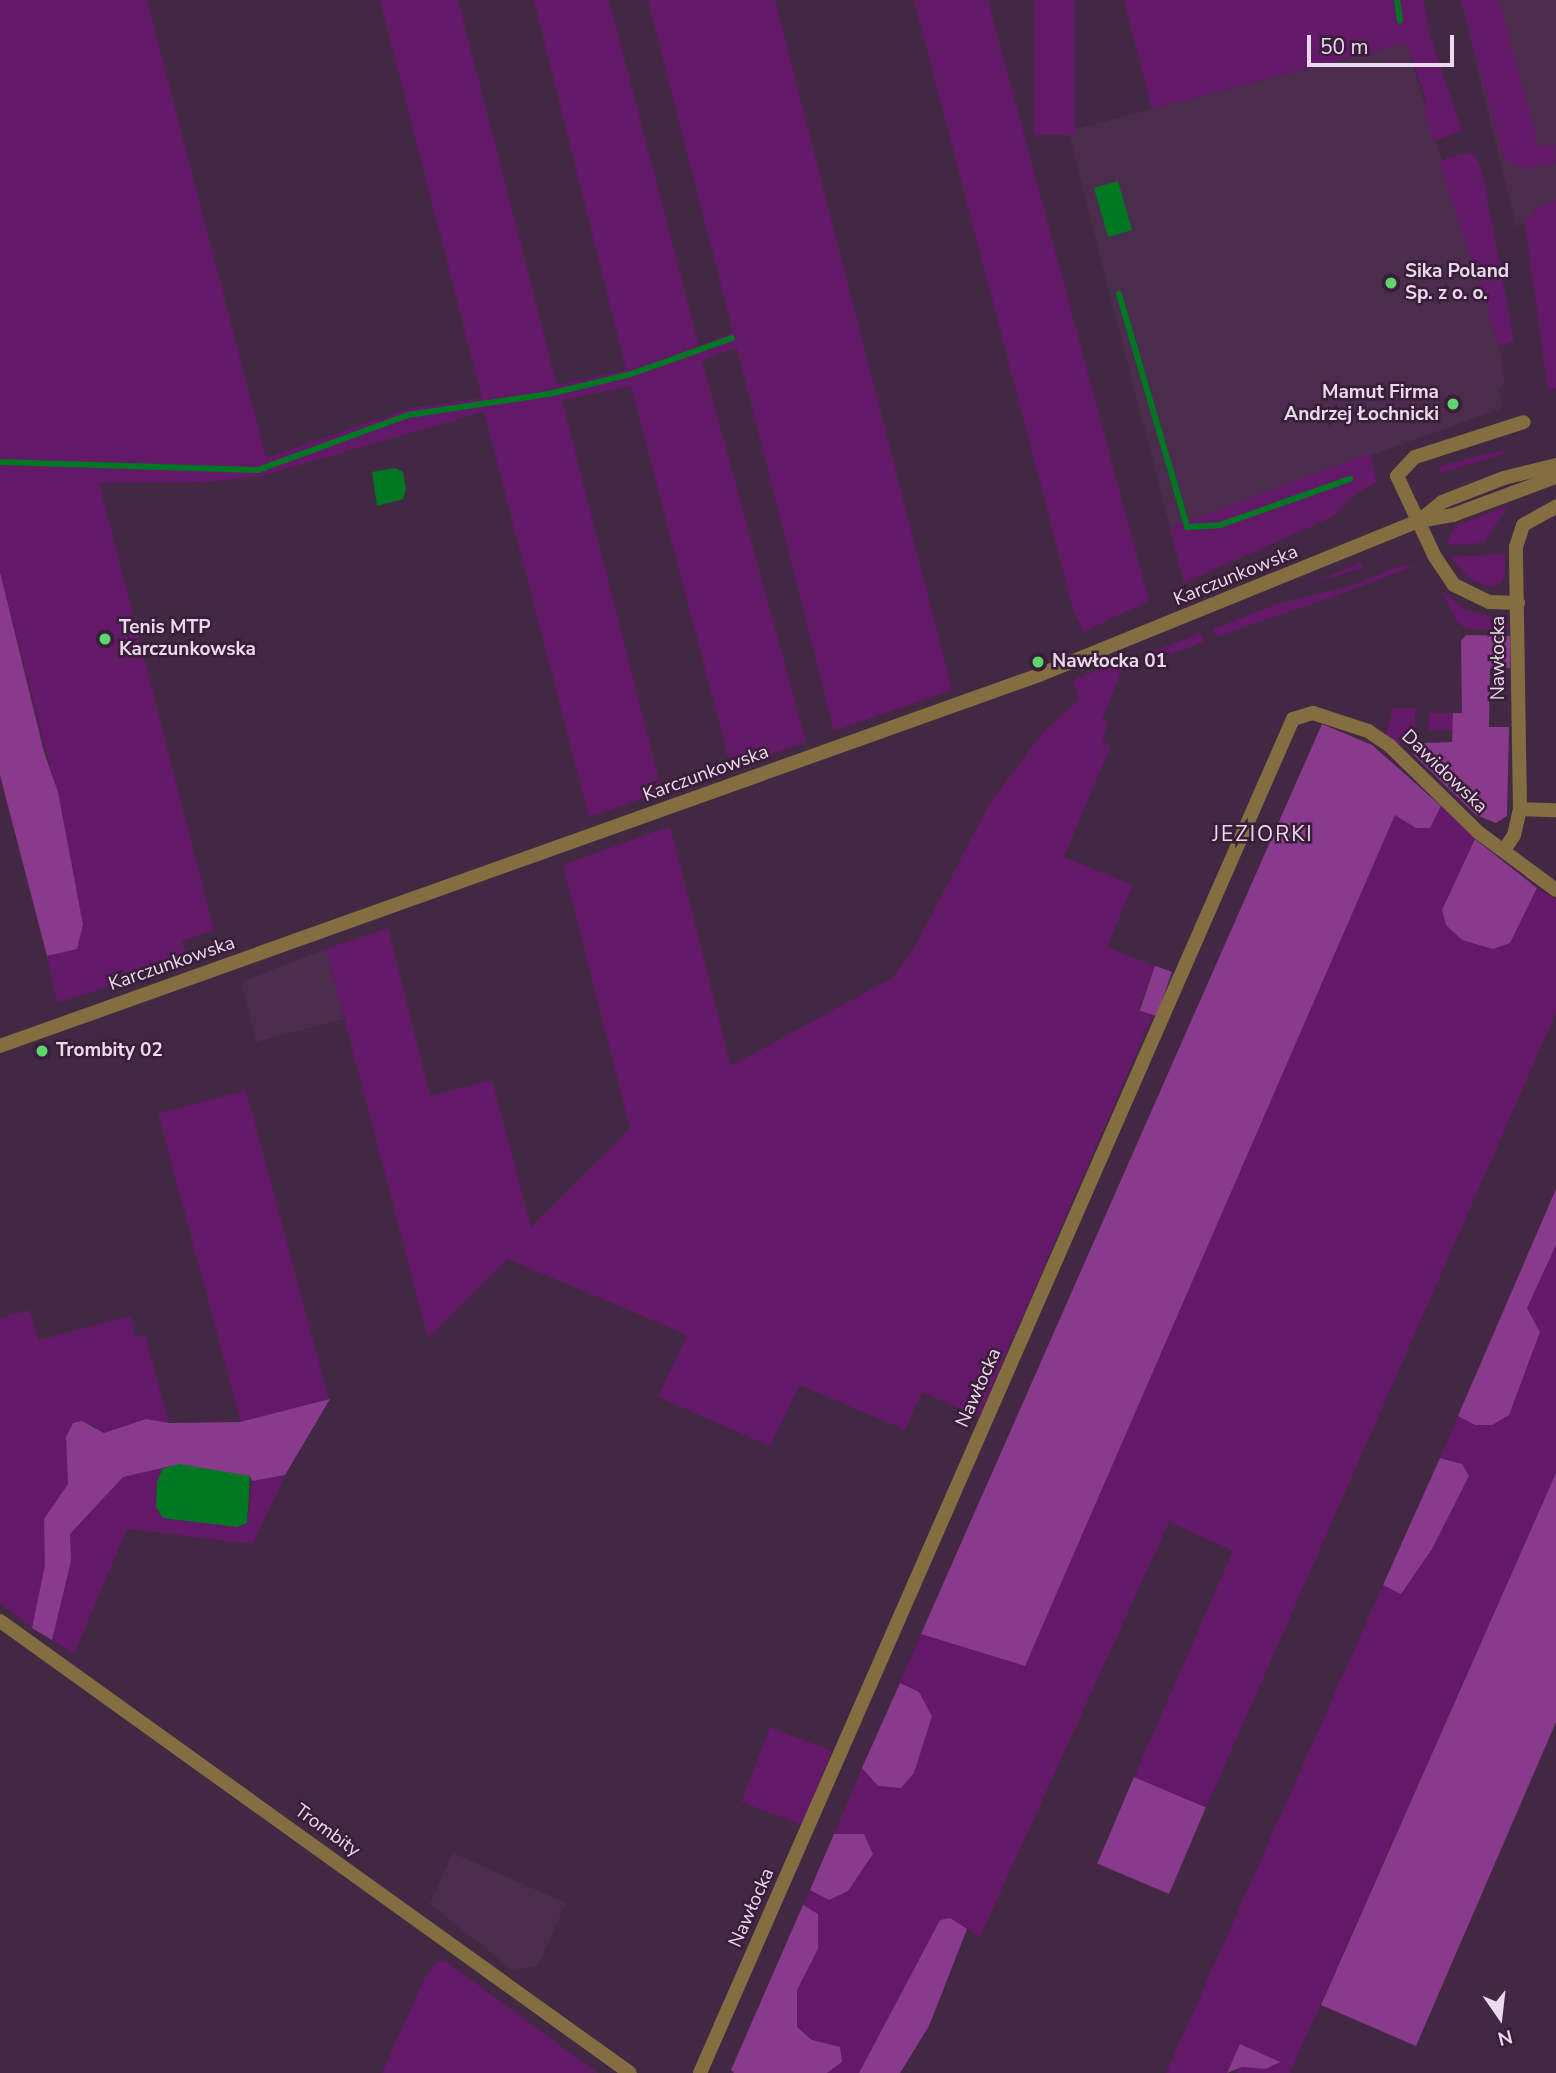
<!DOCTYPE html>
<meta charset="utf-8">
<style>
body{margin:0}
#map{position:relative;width:1556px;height:2073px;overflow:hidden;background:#422843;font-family:"Nunito Sans",sans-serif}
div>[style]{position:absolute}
.built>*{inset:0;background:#4c2c4d}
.green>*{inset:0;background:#641868;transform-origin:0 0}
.forest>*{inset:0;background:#8a3a8d;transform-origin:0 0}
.water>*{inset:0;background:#007723;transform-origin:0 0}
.stream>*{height:6px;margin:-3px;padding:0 3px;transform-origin:3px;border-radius:3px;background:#007723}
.minor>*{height:14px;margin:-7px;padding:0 7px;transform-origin:7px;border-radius:7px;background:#826e40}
.tertiary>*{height:14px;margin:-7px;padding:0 7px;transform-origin:7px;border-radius:7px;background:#826e40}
.dots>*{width:19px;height:19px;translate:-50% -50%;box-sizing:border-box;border:4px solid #381e38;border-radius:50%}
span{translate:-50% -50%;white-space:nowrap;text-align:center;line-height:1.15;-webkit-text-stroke:5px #381e38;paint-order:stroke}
.poi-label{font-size:19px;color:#ebdaeb;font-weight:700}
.left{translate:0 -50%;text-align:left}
.right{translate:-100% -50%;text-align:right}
.street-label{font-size:19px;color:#ebdaeb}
.neighbourhood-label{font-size:21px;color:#ebdaeb;letter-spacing:2px}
.north{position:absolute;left:1465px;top:1982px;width:70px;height:70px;-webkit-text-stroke:5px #381e38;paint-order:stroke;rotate:166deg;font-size:19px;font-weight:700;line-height:28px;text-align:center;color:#ebdaeb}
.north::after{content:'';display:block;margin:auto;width:24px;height:32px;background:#ebdaeb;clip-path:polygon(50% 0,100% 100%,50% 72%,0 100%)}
.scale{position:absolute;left:1307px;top:35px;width:147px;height:32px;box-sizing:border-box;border:4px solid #ebdaeb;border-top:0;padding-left:9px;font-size:21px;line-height:24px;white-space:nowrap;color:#ebdaeb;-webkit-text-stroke:5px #381e38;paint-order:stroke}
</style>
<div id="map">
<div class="built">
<i style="clip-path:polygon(1461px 0,1556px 0,1556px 200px,1536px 208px,1525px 223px,1516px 226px)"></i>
<i style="clip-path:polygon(1406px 43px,1499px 346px,1505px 380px,1499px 391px,1502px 408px,1170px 528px,1068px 131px)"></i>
<i style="clip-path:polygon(326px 949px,344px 1019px,256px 1042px,241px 982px)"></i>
<i style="clip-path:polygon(453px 1853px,566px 1903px,538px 1965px,514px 1971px,430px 1904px)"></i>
</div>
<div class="green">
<i style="clip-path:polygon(0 0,147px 0,266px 458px,411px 408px,482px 398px,380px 0,458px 0,557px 385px,626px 370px,534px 0,609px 0,699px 346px,733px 332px,648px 0,775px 0,952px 690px,834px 731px,737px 348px,702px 360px,806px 742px,731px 768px,631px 386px,562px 400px,662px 792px,589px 817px,484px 412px,261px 476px,208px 482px,99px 483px,214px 930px,182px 941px,187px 961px,57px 1003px,47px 956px,77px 949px,64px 820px,0 572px)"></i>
<i style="clip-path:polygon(914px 0,988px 0,1149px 601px,1083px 632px,1073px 609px)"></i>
<i style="left:1034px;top:0;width:41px;height:135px"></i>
<i style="clip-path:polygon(1124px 0,1424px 0,1430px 36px,1462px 131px,1433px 141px,1424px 110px,1426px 99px,1406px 43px,1152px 109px)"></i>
<i style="clip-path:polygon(1461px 0,1499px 0,1539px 147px,1554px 144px,1556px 163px,1529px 169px,1514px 166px,1503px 156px)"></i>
<i style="clip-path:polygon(1469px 152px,1476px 156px,1483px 175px,1514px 341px,1499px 346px,1439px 161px)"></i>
<i style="clip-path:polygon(1556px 200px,1556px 388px,1548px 391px,1525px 223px,1536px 208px)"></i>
<i style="clip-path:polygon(1503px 450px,1506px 453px,1438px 474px,1440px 466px)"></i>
<i style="clip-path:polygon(1370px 453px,1377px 482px,1355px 494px,1332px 517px,1184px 583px,1170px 528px)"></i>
<i style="clip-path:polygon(1508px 506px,1484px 543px,1446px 545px,1455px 526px)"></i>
<i style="clip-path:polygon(1506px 554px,1504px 576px,1499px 585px,1489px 587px,1470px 579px,1450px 557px)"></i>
<i style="clip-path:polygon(1361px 562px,1363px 568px,1309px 584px)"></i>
<i style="clip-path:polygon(1417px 565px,1341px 594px,1216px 637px,1213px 629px,1274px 605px,1350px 586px,1400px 566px)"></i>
<i style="clip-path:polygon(1441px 591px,1466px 610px,1498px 618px,1510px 626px,1505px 630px,1467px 629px,1457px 622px)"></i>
<i style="left:1201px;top:633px;width:9px;height:56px;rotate:69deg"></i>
<i style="clip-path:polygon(1117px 663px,1123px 668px,1102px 720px,1108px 723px,1102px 741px,1111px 745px,1064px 857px,1133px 885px,1107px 947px,1155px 966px,1138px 1009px,1153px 1015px,979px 1417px,922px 1392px,905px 1430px,800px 1385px,770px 1446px,658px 1397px,687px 1335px,508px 1259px,428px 1338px,326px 949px,388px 928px,430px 1096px,492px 1080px,531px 1227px,630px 1129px,563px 865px,670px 826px,731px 1066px,892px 978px,915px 947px,989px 804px,1045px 730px,1079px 700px,1073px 680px)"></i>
<i style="clip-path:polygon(1393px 708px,1415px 708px,1415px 728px,1405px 743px,1395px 743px,1386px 734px)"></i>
<i style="left:1429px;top:713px;width:24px;height:17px"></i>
<i style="clip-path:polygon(1441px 806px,1475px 839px,1442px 910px,1510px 943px,1537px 888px,1556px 899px,1556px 1013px,1206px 1808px,1134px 1777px,1233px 1551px,1169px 1522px,980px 1937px,950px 1919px,940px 1920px,859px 2073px,827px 2073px,842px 2062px,797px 2027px,797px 1990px,818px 1949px,818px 1914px,803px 1905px,810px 1890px,829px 1900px,864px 1834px,834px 1834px,862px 1768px,878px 1786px,900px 1788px,914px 1773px,919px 1692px,900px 1683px,921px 1634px,1025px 1665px,1395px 815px,1416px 827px,1430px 828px)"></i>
<i style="left:246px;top:1090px;width:320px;height:91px;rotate:75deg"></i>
<i style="clip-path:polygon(1556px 1245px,1556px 1473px,1290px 2073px,1236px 2073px,1242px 2067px,1266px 2069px,1279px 2063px,1241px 2044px,1227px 2073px,1166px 2073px,1383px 1585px,1401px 1593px,1432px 1549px,1469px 1477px,1462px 1464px,1440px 1458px,1458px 1416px,1475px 1425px,1540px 1332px,1527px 1308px)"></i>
<i style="clip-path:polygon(29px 1310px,39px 1340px,131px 1316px,135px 1337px,145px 1335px,169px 1423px,146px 1419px,104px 1433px,91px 1424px,66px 1437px,68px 1484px,44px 1519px,45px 1565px,32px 1628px,0 1603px,0 1318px)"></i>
<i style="clip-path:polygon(163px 1468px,155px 1495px,159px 1514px,241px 1526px,247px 1523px,252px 1481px,285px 1475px,253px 1544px,127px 1529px,74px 1654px,52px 1640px,71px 1561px,70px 1534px,123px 1477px)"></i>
<i style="left:770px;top:1727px;width:66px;height:80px;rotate:21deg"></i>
<i style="clip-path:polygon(444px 1960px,598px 2073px,382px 2073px,424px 1979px,437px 1961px)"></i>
</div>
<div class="forest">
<i style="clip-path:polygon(0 572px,44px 752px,58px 792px,83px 925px,77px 949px,47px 956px,0 775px)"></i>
<i style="clip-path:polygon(1466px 635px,1510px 636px,1510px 668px,1490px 668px,1489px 727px,1509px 727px,1507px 816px,1496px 823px,1476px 815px,1414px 755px,1425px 743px,1452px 742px,1453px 713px,1462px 713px,1461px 641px)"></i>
<i style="clip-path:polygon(1322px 724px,1372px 745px,1441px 806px,1430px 828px,1416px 828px,1395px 815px,1025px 1666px,921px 1634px)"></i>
<i style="clip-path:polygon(1475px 839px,1537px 888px,1510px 943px,1493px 949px,1462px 940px,1446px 925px,1442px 910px)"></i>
<i style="left:1155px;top:966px;width:18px;height:47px;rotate:19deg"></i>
<i style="clip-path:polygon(1556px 1189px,1556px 1245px,1527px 1308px,1540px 1332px,1509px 1415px,1492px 1425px,1475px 1425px,1458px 1416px)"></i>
<i style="clip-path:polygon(330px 1399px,285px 1475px,252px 1481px,250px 1476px,171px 1466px,123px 1477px,70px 1534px,71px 1561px,52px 1640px,32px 1628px,45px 1565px,44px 1519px,68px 1484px,66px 1437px,73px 1423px,82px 1421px,104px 1433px,146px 1419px,169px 1423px,240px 1422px)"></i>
<i style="clip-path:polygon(1440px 1458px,1462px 1464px,1469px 1476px,1432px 1549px,1401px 1594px,1383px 1585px)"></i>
<i style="clip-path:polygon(1556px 1473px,1556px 1722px,1416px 2046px,1321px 2005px)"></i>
<i style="clip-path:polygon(900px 1683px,919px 1692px,932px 1716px,914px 1773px,901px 1788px,878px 1786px,862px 1768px)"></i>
<i style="left:1134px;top:1777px;width:78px;height:94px;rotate:23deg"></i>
<i style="clip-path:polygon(834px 1834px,864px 1834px,873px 1854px,848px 1891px,829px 1900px,810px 1890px)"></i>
<i style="clip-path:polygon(803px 1905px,818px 1914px,818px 1949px,797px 1990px,797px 2027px,812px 2040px,840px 2047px,842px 2062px,827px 2073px,734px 2073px,731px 2070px)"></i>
<i style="clip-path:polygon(950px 1918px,967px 1929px,929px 2026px,900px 2073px,859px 2073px,940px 1920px)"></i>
<i style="clip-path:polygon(1240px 2044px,1280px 2062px,1266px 2069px,1242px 2067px,1227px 2073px)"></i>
</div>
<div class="water">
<i style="left:1118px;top:181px;width:51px;height:25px;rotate:74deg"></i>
<i style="clip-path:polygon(395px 468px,403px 472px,406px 489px,403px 499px,377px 506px,372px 472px)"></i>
<i style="clip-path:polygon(180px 1464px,250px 1476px,247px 1523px,237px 1527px,163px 1518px,156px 1507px,157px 1482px,163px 1468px)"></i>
</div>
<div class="stream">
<i style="left:1397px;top:0;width:21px;rotate:82deg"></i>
<i style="left:1119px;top:294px;width:243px;rotate:73.7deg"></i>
<i style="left:1187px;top:527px;width:33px;rotate:-3deg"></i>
<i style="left:1220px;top:525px;width:138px;rotate:-19.5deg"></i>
<i style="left:0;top:462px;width:258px;rotate:1.8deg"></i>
<i style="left:258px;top:470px;width:160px;rotate:-20.1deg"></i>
<i style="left:408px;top:415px;width:143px;rotate:-8.5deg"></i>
<i style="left:549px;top:394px;width:84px;rotate:-13.7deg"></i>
<i style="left:631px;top:374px;width:107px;rotate:-19.6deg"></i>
</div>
<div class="minor">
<i style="left:1518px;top:603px;width:29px;rotate:-178deg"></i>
<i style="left:1489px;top:602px;width:39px;rotate:-154deg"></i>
<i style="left:1454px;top:585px;width:34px;rotate:-124deg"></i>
<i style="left:1435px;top:557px;width:89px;rotate:-115.1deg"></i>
<i style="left:1397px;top:476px;width:26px;rotate:-47deg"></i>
<i style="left:1415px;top:457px;width:114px;rotate:-17.8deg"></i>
<i style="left:1520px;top:809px;width:36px;rotate:2deg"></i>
<i style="left:1504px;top:850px;width:18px;rotate:-56deg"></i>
<i style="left:1514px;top:835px;width:27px;rotate:-77deg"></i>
<i style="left:1520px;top:809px;width:262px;rotate:-90.9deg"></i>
<i style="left:1516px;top:547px;width:23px;rotate:-72deg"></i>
<i style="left:1523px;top:525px;width:38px;rotate:-29deg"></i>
<i style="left:0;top:1621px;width:775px;rotate:35.66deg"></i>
<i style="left:700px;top:2073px;width:1478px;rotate:-66.35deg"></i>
<i style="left:1293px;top:719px;width:21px;rotate:-17deg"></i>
<i style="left:1313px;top:713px;width:58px;rotate:18.1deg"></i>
<i style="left:1368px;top:731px;width:27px;rotate:34deg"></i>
<i style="left:1390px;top:746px;width:123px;rotate:44.3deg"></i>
<i style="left:1478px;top:832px;width:97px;rotate:36.6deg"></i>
</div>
<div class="tertiary">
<i style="left:1420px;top:520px;width:28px;rotate:-39deg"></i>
<i style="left:1442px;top:502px;width:66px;rotate:-21.2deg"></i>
<i style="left:1504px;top:478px;width:54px;rotate:-14deg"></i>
<i style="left:0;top:1046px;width:1103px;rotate:-19.65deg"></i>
<i style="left:1039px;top:675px;width:410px;rotate:-22.1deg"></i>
<i style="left:1419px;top:521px;width:35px;rotate:-10deg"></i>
<i style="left:1453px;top:515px;width:110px;rotate:-20.3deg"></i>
</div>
<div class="dots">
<i style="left:1391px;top:283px;background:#5dd56c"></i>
<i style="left:1453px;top:404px;background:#5dd56c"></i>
<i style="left:105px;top:639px;background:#5dd56c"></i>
<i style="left:1038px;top:662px;background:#5dd56c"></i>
<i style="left:42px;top:1051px;background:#5dd56c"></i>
</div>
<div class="poi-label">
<span class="left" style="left:1405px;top:283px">Sika Poland<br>Sp. z o. o.</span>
<span class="right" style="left:1439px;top:404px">Mamut Firma<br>Andrzej Łochnicki</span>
<span class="left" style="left:119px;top:639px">Tenis MTP<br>Karczunkowska</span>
<span class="left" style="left:1052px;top:662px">Nawłocka 01</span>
<span class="left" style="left:56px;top:1051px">Trombity 02</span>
</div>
<div class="street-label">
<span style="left:1236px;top:576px;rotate:-22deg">Karczunkowska</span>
<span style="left:1499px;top:658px;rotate:-90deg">Nawłocka</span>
<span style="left:1444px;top:772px;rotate:44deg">Dawidowska</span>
<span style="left:706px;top:774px;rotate:-20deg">Karczunkowska</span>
<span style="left:172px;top:964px;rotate:-19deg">Karczunkowska</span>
<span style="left:979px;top:1388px;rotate:-66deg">Nawłocka</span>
<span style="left:327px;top:1831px;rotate:36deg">Trombity</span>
<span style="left:752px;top:1908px;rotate:-66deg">Nawłocka</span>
</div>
<div class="neighbourhood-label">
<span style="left:1263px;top:834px">JEZIORKI</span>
</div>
<div class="north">N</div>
<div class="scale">50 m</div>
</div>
